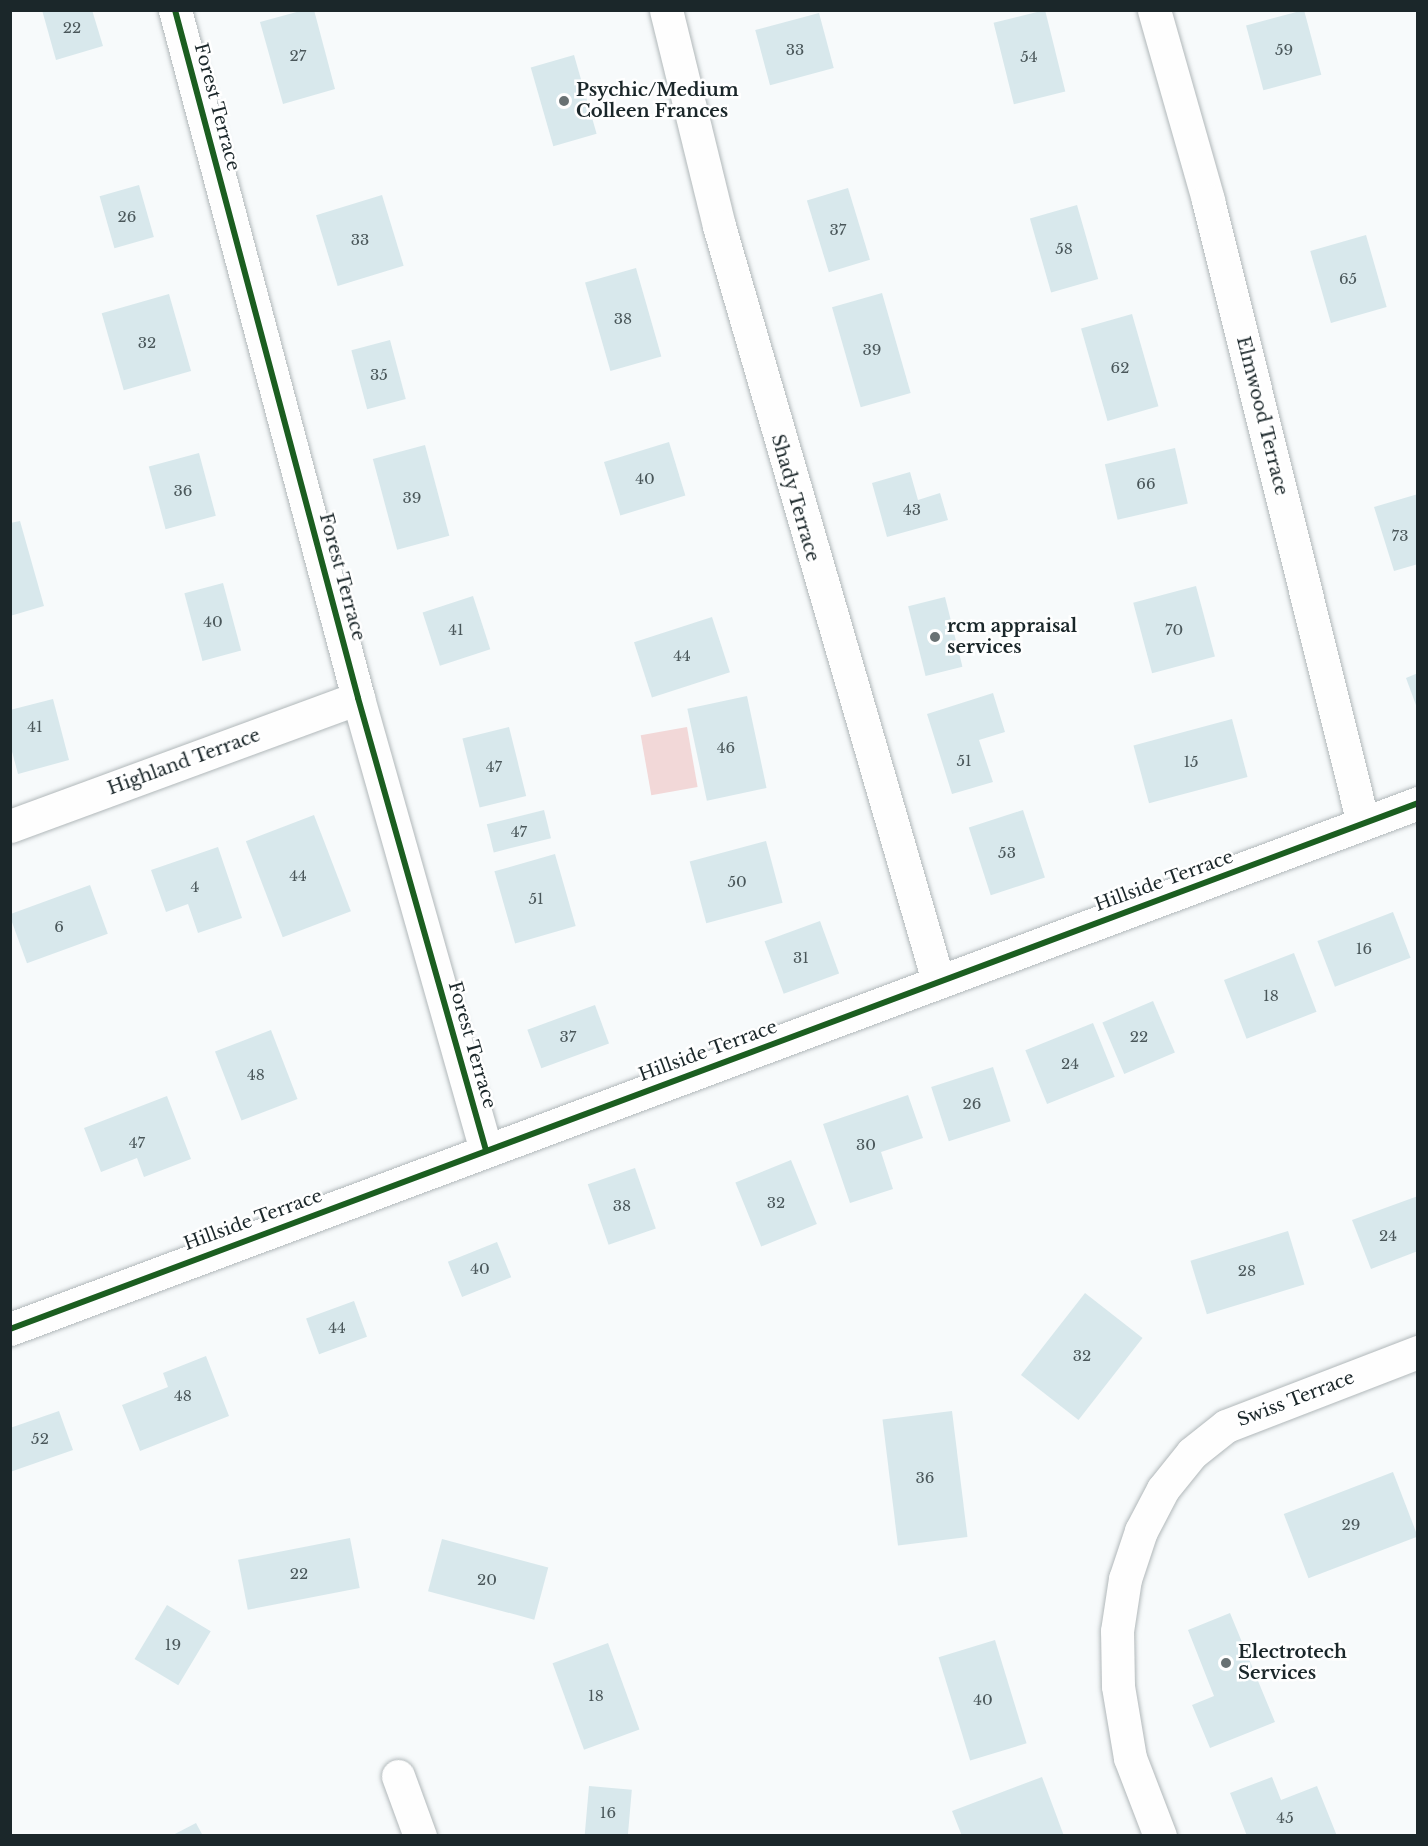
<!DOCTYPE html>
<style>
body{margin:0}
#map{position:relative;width:1428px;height:1846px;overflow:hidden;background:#f7fafb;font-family:"Libre Baskerville",serif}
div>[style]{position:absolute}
.green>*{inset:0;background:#f2d8d8;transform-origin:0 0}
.building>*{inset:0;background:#d8e8ec;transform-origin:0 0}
.roads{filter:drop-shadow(0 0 2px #b1b8ba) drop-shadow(0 0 2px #b1b8ba)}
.street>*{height:33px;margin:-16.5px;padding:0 16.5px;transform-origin:16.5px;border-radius:16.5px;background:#fefefe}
.cycleway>*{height:6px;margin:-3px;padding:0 3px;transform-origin:3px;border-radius:3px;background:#1b5e20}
.dots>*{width:16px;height:16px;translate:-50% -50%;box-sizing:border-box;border:3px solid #fff;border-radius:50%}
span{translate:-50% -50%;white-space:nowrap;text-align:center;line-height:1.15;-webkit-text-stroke:5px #fff;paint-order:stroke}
.number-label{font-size:15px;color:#4a575a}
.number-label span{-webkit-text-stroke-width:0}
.poi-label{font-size:18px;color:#1b272a;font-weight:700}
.left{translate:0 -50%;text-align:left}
.street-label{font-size:18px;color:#1b272a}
.frame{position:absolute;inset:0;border:12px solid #1b272a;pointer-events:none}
</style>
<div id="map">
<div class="green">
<i style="left:687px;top:727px;width:61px;height:47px;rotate:80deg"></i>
</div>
<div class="building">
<i style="clip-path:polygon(42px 10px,92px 10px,103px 46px,56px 60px)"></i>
<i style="clip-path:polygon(304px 10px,314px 10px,335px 89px,283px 104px,260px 22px)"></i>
<i style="left:1045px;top:10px;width:84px;height:53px;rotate:76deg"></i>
<i style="left:1304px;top:10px;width:67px;height:60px;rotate:75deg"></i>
<i style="left:819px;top:13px;width:57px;height:66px;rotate:75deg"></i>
<i style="left:574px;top:55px;width:82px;height:45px;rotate:74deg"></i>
<i style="left:139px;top:185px;width:54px;height:41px;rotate:74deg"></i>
<i style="left:848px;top:188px;width:75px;height:43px;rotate:73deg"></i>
<i style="left:382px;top:195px;width:74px;height:69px;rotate:73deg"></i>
<i style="left:1077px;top:205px;width:77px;height:49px;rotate:74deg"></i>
<i style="left:1366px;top:235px;width:75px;height:58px;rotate:74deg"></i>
<i style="left:636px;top:268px;width:92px;height:53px;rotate:74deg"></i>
<i style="left:882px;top:293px;width:104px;height:52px;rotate:74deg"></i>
<i style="left:169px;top:294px;width:80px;height:70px;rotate:74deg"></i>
<i style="left:1132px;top:314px;width:96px;height:53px;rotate:74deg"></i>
<i style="left:390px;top:340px;width:61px;height:40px;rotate:75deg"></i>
<i style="left:669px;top:442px;width:56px;height:68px;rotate:73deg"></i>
<i style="left:425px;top:445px;width:94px;height:54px;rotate:75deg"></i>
<i style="left:1175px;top:448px;width:57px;height:72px;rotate:77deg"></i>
<i style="left:199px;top:453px;width:65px;height:52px;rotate:75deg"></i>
<i style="clip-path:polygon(910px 472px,918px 500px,940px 493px,948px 520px,887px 537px,872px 483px)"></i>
<i style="clip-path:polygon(1418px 494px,1418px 564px,1394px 571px,1374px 507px)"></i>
<i style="clip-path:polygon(20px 521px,44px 606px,10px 616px,10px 523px)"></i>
<i style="left:223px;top:583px;width:70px;height:40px;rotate:75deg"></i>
<i style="left:1196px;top:586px;width:73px;height:65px;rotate:75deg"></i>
<i style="left:473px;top:596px;width:56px;height:53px;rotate:72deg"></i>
<i style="left:945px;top:597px;width:72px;height:38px;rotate:76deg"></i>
<i style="left:712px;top:617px;width:58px;height:82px;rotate:72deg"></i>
<i style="clip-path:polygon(1418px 673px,1418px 708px,1417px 708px,1406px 678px)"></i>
<i style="clip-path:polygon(993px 693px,1005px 732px,979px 740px,993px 782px,952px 794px,927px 714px)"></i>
<i style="left:747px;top:696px;width:94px;height:61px;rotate:78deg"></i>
<i style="clip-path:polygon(53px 699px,69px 760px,18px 774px,10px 744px,10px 710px)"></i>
<i style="left:1232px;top:719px;width:60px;height:102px;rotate:75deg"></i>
<i style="left:509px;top:727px;width:71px;height:48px;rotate:76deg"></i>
<i style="left:544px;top:810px;width:29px;height:59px;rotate:76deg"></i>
<i style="left:1023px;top:810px;width:71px;height:57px;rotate:72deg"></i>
<i style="left:314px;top:815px;width:103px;height:73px;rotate:69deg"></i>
<i style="left:766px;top:841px;width:64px;height:79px;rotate:75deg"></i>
<i style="clip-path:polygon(218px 847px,242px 918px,198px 933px,188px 904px,166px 912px,151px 870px)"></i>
<i style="left:555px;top:854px;width:75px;height:63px;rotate:74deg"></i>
<i style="left:90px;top:885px;width:52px;height:86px;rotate:70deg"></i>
<i style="left:1393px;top:912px;width:49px;height:81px;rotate:69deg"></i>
<i style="left:820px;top:921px;width:56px;height:59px;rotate:70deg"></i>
<i style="left:1294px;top:953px;width:63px;height:75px;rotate:69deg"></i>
<i style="left:1153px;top:1001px;width:56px;height:55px;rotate:67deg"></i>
<i style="left:595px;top:1005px;width:41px;height:72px;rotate:70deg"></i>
<i style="left:1093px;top:1023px;width:58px;height:73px;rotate:68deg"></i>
<i style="left:271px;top:1030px;width:74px;height:60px;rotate:69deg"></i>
<i style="left:993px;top:1067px;width:57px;height:65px;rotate:72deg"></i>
<i style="clip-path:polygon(908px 1095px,923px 1138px,881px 1152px,893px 1189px,850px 1203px,823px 1124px)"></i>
<i style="clip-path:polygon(167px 1096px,191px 1159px,144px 1177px,137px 1158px,101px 1172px,84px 1128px)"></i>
<i style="left:791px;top:1160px;width:69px;height:60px;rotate:68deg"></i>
<i style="left:635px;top:1168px;width:64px;height:50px;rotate:71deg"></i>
<i style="clip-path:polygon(1418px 1196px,1418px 1251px,1371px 1269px,1352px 1220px)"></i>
<i style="left:1288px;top:1231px;width:56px;height:102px;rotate:73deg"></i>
<i style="left:497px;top:1242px;width:38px;height:53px;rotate:68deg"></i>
<i style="left:1085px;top:1293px;width:73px;height:104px;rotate:38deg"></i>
<i style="left:354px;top:1301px;width:38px;height:51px;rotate:70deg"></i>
<i style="clip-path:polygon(206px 1356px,229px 1416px,140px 1451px,122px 1405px,168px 1387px,163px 1373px)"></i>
<i style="clip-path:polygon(59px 1411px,73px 1450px,10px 1472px,10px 1428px)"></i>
<i style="left:952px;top:1411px;width:127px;height:70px;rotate:83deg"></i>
<i style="left:1393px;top:1472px;width:69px;height:117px;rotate:69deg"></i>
<i style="left:350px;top:1538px;width:51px;height:114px;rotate:79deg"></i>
<i style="left:442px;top:1539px;width:110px;height:54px;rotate:15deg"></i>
<i style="left:167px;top:1605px;width:51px;height:63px;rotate:31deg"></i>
<i style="clip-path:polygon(1230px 1613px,1275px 1722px,1210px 1748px,1192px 1705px,1214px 1696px,1188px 1630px)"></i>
<i style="left:995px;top:1640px;width:108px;height:59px;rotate:73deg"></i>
<i style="left:608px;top:1643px;width:92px;height:59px;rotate:70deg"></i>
<i style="clip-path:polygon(1042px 1777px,1064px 1836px,962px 1836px,952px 1811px)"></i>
<i style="clip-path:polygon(1272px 1777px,1281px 1800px,1317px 1786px,1337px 1836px,1247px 1836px,1230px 1793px)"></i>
<i style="left:589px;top:1786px;width:43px;height:50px;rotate:5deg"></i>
<i style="clip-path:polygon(196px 1823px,203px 1836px,171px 1836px)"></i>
</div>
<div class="roads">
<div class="street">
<i style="left:175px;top:10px;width:712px;rotate:75.1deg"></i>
<i style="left:358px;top:698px;width:469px;rotate:74.2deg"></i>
<i style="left:666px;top:10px;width:222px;rotate:76.2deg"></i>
<i style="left:719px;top:226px;width:786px;rotate:73.82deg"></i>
<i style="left:1154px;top:10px;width:198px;rotate:74.1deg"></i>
<i style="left:1208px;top:200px;width:642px;rotate:76.03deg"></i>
<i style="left:10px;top:826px;width:371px;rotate:-20.2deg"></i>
<i style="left:10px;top:1329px;width:1503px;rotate:-20.48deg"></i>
<i style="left:398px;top:1776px;width:64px;rotate:69.9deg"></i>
<i style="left:1160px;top:1836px;width:84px;rotate:-111deg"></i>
<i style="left:1130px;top:1758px;width:73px;rotate:-99.5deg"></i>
<i style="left:1118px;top:1686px;width:55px;rotate:-91deg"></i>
<i style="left:1117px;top:1631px;width:53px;rotate:-81.3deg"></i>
<i style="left:1125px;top:1579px;width:51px;rotate:-71.6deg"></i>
<i style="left:1141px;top:1531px;width:47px;rotate:-62.4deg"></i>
<i style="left:1163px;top:1489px;width:46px;rotate:-51.1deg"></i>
<i style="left:1192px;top:1453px;width:43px;rotate:-38.5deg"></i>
<i style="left:1226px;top:1426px;width:206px;rotate:-21.1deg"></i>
</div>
</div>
<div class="cycleway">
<i style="left:175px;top:10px;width:712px;rotate:75.1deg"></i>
<i style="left:358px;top:698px;width:469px;rotate:74.2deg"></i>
<i style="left:10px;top:1329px;width:1503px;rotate:-20.48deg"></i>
</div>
<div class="dots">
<i style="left:564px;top:101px;background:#687173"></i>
<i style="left:935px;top:637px;background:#687173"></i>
<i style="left:1226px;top:1663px;background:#687173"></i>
</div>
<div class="number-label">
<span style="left:72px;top:28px">22</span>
<span style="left:795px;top:50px">33</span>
<span style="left:1284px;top:50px">59</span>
<span style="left:298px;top:56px">27</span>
<span style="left:1029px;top:57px">54</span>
<span style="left:127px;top:217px">26</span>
<span style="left:838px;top:230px">37</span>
<span style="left:360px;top:240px">33</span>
<span style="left:1064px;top:249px">58</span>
<span style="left:1348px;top:279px">65</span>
<span style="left:623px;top:319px">38</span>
<span style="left:147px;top:343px">32</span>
<span style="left:872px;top:350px">39</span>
<span style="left:1120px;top:368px">62</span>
<span style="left:379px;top:375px">35</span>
<span style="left:645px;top:479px">40</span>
<span style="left:1146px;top:484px">66</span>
<span style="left:183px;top:491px">36</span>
<span style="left:412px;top:498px">39</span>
<span style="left:912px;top:510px">43</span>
<span style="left:1400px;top:536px">73</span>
<span style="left:213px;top:622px">40</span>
<span style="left:456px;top:630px">41</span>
<span style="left:1174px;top:630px">70</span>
<span style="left:682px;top:656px">44</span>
<span style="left:35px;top:727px">41</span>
<span style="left:726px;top:748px">46</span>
<span style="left:964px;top:761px">51</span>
<span style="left:1191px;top:762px">15</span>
<span style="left:494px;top:767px">47</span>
<span style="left:519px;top:832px">47</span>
<span style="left:1007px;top:853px">53</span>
<span style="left:298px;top:876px">44</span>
<span style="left:737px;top:882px">50</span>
<span style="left:195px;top:887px">4</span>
<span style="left:536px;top:899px">51</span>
<span style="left:59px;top:927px">6</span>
<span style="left:1364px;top:949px">16</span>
<span style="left:801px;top:958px">31</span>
<span style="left:1271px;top:996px">18</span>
<span style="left:568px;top:1037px">37</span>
<span style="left:1139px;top:1037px">22</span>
<span style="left:1070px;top:1064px">24</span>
<span style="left:256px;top:1075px">48</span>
<span style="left:972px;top:1104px">26</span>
<span style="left:137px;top:1143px">47</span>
<span style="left:866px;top:1145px">30</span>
<span style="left:776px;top:1203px">32</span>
<span style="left:622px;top:1206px">38</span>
<span style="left:1388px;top:1236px">24</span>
<span style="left:480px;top:1269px">40</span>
<span style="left:1247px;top:1271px">28</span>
<span style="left:337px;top:1328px">44</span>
<span style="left:1082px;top:1356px">32</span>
<span style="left:183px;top:1396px">48</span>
<span style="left:40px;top:1439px">52</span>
<span style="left:925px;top:1478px">36</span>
<span style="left:1351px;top:1525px">29</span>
<span style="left:299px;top:1574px">22</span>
<span style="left:487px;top:1580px">20</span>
<span style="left:173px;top:1645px">19</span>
<span style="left:596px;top:1696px">18</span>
<span style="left:983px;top:1700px">40</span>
<span style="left:608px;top:1813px">16</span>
<span style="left:1285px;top:1818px">45</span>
</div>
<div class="poi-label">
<span class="left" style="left:576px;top:101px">Psychic/Medium<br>Colleen Frances</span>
<span class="left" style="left:947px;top:637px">rcm appraisal<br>services</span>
<span class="left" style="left:1238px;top:1663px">Electrotech<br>Services</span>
</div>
<div class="street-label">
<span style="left:217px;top:107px;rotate:75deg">Forest Terrace</span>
<span style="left:1262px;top:416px;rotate:76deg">Elmwood Terrace</span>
<span style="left:795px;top:498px;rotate:74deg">Shady Terrace</span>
<span style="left:342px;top:577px;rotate:75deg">Forest Terrace</span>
<span style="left:184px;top:762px;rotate:-20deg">Highland Terrace</span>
<span style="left:1164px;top:881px;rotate:-20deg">Hillside Terrace</span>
<span style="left:472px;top:1045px;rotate:74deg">Forest Terrace</span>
<span style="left:708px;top:1051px;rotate:-20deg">Hillside Terrace</span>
<span style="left:253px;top:1220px;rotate:-20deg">Hillside Terrace</span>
<span style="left:1296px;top:1399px;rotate:-21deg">Swiss Terrace</span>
</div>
<div class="frame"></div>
</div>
